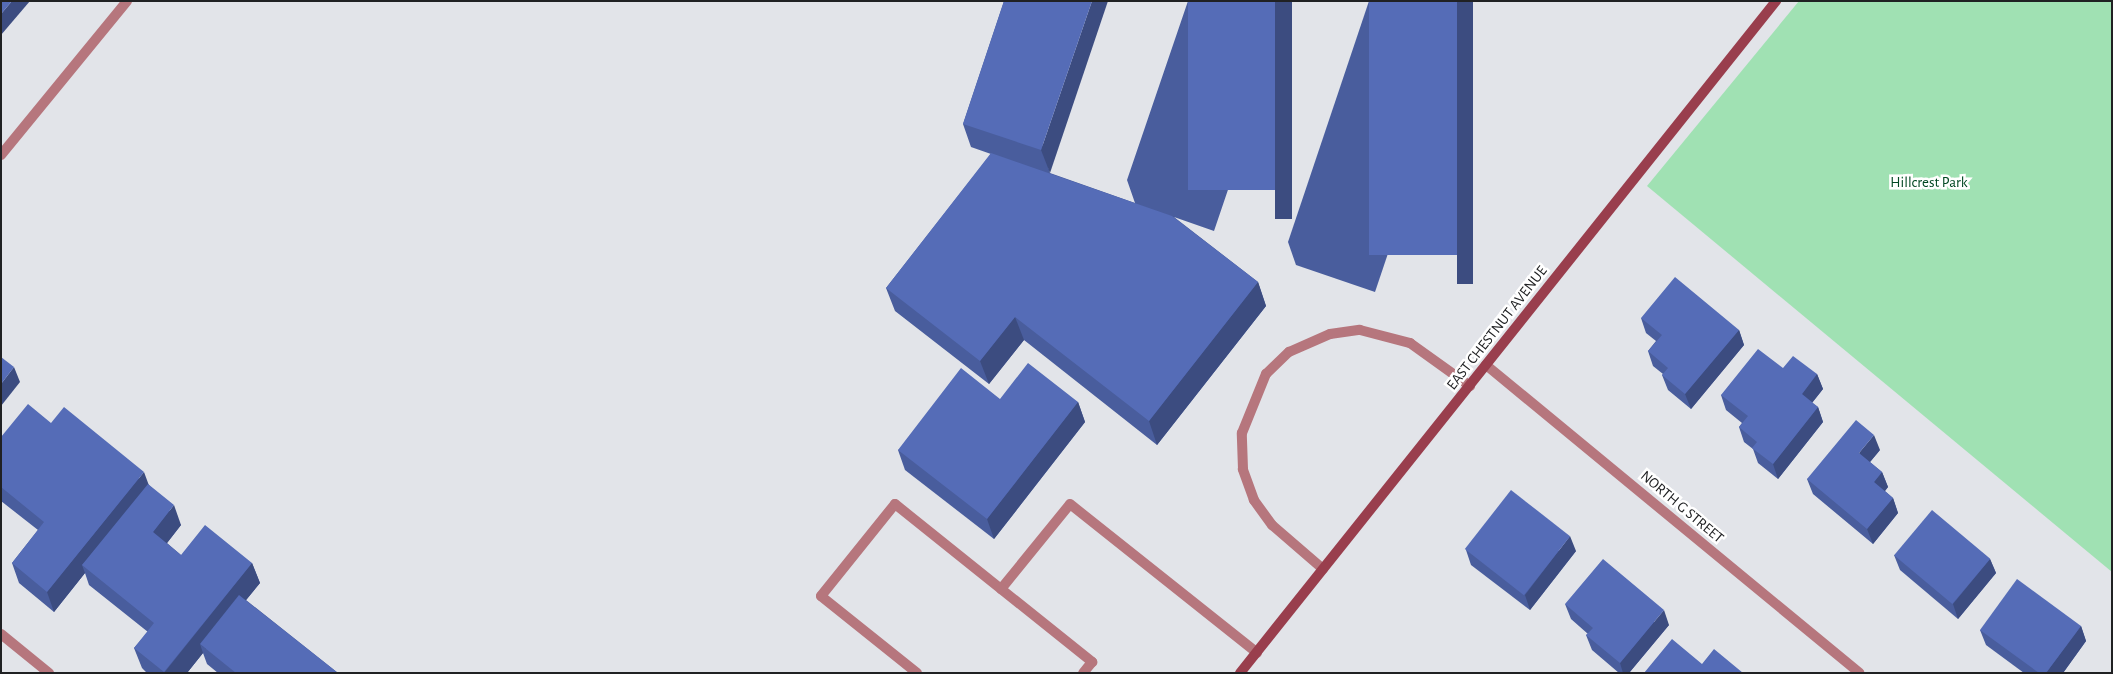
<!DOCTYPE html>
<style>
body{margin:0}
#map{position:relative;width:2113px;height:674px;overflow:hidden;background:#e2e4e9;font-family:"Alegreya Sans",sans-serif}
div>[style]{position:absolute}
.green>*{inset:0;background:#a0e1b3}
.lane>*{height:10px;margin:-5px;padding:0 5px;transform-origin:5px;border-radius:5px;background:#b6767d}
.street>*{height:10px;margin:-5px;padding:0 5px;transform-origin:5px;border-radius:5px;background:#b6767d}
.secondary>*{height:10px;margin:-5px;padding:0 5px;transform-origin:5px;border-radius:5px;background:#993e4d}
.wall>*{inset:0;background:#495d9d}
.shaded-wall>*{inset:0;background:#3c4c80;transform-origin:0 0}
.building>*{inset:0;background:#556cb7;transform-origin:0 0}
span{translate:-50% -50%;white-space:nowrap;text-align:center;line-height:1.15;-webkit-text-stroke:5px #fff;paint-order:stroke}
.park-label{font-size:15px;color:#004722}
.street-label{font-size:15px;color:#202123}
.frame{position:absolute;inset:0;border:2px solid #202123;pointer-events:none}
</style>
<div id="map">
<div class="green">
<i style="clip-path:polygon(1799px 1px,2112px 1px,2112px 572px,1647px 186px)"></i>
</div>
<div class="lane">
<i style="left:1323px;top:569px;width:67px;rotate:-139.2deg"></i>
<i style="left:1272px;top:525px;width:31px;rotate:-126deg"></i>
<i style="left:1254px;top:500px;width:33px;rotate:-110deg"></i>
<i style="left:1243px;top:469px;width:36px;rotate:-92deg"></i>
<i style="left:1242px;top:433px;width:64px;rotate:-67.9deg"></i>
<i style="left:1266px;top:374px;width:32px;rotate:-44deg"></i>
<i style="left:1289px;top:352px;width:45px;rotate:-23.7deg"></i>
<i style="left:1330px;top:334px;width:30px;rotate:-8deg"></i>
<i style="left:1360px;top:330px;width:52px;rotate:14.6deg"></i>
<i style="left:1410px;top:343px;width:74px;rotate:35.6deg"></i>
<i style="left:1001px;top:589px;width:109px;rotate:-50.9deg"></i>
<i style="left:1070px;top:504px;width:239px;rotate:38.5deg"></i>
<i style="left:917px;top:673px;width:123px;rotate:-141.3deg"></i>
<i style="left:821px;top:596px;width:118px;rotate:-51.2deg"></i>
<i style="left:895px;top:504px;width:253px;rotate:38.7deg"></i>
<i style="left:1092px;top:662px;width:14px;rotate:129deg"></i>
</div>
<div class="street">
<i style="left:1px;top:155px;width:199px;rotate:-50.7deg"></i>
<i style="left:1486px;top:365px;width:484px;rotate:39.5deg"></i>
<i style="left:1px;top:634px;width:62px;rotate:39.1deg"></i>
</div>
<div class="secondary">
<i style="left:1240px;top:673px;width:860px;rotate:-51.42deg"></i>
</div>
<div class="wall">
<i style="clip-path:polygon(1004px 1px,1050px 173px,1135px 203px,1127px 180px,1188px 1px,1292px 1px,1214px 231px,1174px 217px,1258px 282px,1266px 306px,1157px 445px,1024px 340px,989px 384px,895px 311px,886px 288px,991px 154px,971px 147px,963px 124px)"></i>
<i style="clip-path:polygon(1369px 1px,1473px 1px,1375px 292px,1296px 265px,1288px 242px)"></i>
<i style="clip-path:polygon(1641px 318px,1739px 330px,1744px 345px,1691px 409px,1668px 390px,1662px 375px,1663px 374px,1653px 366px,1648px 351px,1656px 341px,1646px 333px)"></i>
<i style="clip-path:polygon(1783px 368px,1817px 374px,1823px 389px,1812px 403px,1818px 407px,1823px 422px,1778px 479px,1758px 463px,1753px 449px,1744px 442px,1739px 427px,1742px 423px,1726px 410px,1721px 395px)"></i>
<i style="clip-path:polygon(1000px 399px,1078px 402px,1085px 422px,994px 539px,905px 470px,898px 450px)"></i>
<i style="clip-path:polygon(51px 423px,149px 485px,181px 525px,167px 543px,181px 555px,252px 563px,260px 583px,246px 600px,338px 673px,218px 673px,207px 664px,203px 653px,187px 673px,147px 673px,142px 668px,134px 648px,148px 632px,89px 585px,85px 573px,54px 612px,19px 583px,12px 563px,38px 530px,1px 501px,1px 437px)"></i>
<i style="clip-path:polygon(1880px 450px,1870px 462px,1882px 472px,1888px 487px,1885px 491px,1893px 498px,1898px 513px,1873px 544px,1813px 494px,1807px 479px)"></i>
<i style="clip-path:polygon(1466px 550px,1576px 551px,1530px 610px,1471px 565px)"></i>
<i style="clip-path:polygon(1894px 555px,1990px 559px,1996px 573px,1958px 619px,1900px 570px)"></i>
<i style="clip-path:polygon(1565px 604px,1669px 625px,1629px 673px,1619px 673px,1592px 650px,1586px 635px,1588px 634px,1571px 619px)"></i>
<i style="clip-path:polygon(2081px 626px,2086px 641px,2063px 673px,2024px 673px,1986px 645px,1980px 630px)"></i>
</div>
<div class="shaded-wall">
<i style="clip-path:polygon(12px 1px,30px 1px,1px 35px,1px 14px)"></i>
<i style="clip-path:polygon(1092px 1px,1108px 1px,1050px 173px,1041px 150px)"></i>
<i style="left:1275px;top:1px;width:17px;height:218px"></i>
<i style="left:1457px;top:1px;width:16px;height:283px"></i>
<i style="clip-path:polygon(1258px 282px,1266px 306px,1157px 445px,1149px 421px)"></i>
<i style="clip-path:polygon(1015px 317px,1024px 340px,989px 384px,980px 361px)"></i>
<i style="clip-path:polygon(1739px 330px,1744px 345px,1691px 409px,1685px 394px)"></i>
<i style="clip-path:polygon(14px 367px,20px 382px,1px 406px,1px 384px)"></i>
<i style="clip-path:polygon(1817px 374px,1823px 389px,1807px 409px,1802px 394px)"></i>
<i style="clip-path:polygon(1078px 402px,1085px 422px,994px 539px,987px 519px)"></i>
<i style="clip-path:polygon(1818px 407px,1823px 422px,1778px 479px,1773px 464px)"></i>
<i style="clip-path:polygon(1874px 435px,1880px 450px,1865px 468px,1859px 453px)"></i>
<i style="clip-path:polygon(144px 472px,151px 491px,82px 565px,85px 573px,54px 612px,47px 592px)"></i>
<i style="clip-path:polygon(1882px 472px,1888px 487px,1880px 497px,1874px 482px)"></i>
<i style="clip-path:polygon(1893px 498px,1898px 513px,1873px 544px,1867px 529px)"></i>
<i style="clip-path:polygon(174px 505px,181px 525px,160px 552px,153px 532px)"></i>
<i style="clip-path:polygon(1570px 536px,1576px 551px,1530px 610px,1525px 595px)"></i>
<i style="clip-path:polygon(1990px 559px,1996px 573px,1958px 619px,1953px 604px)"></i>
<i style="clip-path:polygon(252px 563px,260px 583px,206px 649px,200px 644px,203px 653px,187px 673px,164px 673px)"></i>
<i style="clip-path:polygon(1664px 610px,1669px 625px,1629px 673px,1623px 673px,1620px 663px)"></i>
<i style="clip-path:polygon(2081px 626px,2086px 641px,2063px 673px,2046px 673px)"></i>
</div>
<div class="building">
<i style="clip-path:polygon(1px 1px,12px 1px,1px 14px)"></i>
<i style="clip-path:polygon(1004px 1px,1092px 1px,1041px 150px,963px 124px)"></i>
<i style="left:1188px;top:1px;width:87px;height:189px"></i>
<i style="left:1369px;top:1px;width:88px;height:254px"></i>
<i style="clip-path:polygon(991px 153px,1172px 216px,1258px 282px,1149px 421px,1015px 317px,980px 361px,886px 288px)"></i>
<i style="clip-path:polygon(1675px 277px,1739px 330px,1685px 394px,1662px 375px,1668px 368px,1648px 351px,1662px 335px,1641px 318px)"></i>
<i style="clip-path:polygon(1758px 349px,1783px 368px,1793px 356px,1817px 374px,1802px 394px,1818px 407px,1773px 464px,1752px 448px,1757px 442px,1739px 427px,1748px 416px,1721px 395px)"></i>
<i style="clip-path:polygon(1px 357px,14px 367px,1px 384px)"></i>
<i style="clip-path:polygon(1028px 363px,1078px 402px,987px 519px,898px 450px,961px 368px,1000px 399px)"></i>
<i style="clip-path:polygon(28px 404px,51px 423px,64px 407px,144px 472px,47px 592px,12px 563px,44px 522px,1px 487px,1px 437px)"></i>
<i style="clip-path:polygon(1856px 420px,1874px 435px,1859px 453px,1882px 472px,1874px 482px,1893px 498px,1867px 529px,1807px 479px)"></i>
<i style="clip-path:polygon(148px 484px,174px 505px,153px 532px,181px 555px,205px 525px,252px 563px,164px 672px,134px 648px,154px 623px,82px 565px)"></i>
<i style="left:1511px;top:490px;width:75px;height:75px;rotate:38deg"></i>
<i style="left:1932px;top:510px;width:76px;height:59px;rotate:40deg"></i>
<i style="clip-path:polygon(1603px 559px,1664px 610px,1620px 663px,1586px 635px,1593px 628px,1565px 604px)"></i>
<i style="clip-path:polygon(2017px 579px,2081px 626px,2046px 673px,2039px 673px,1980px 630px)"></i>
<i style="clip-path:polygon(239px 595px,338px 673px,236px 673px,200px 644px)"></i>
<i style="clip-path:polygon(1672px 639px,1702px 664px,1714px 649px,1743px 673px,1644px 673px)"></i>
</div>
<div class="park-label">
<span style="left:1929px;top:183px">Hillcrest Park</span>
</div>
<div class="street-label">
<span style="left:1497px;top:328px;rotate:-52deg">EAST CHESTNUT AVENUE</span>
<span style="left:1682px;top:507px;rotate:40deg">NORTH G STREET</span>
</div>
<div class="frame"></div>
</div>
